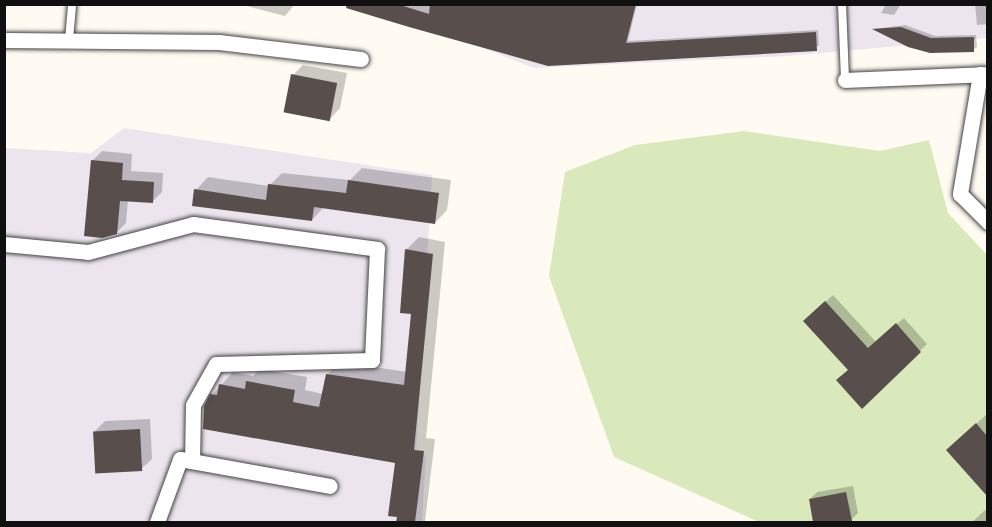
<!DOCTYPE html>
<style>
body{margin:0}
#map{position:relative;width:992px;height:527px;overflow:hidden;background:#fffbf3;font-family:Bitter,serif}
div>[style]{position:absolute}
.industrial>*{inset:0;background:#ece5ee}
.green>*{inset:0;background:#d9e9bc}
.shadow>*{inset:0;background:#0003}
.building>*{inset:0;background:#584f4c;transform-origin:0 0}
.roads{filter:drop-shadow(0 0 2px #434343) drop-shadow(0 0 2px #434343)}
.service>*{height:8px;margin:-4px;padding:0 4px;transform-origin:4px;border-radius:4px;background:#fff}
.minor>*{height:15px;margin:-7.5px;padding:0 7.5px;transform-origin:7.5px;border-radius:7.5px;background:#fff}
span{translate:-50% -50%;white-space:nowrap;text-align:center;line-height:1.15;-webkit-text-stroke:6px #fff;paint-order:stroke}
.frame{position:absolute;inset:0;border:6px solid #101010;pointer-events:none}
</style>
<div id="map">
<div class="industrial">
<i style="clip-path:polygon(373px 5px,987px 5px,987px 38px,787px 56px,534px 68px)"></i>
<i style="clip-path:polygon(124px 128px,432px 175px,416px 452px,426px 456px,422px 522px,5px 522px,4px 148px,91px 153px)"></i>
</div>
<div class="green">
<i style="clip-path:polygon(744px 131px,880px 151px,929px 140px,948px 213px,987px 255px,987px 522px,759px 522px,614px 457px,549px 276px,565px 172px,635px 145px)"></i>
</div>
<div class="shadow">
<i style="clip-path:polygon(239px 4px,295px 4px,285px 16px)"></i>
<i style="clip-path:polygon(360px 4px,637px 4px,628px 41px,818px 30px,819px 46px,548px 64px)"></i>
<i style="clip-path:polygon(886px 4px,901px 4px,894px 15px,881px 13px)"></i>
<i style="clip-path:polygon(975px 4px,988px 4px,988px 24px,977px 25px)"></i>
<i style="clip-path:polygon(905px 25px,935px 36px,976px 35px,977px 47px,973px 50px,908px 46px,874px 29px)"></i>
<i style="clip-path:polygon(303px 65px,347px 73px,340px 108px,330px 119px,293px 75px)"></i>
<i style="clip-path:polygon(102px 151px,132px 154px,131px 171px,163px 173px,162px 192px,152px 202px,128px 200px,126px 223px,116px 233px,92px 161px)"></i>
<i style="clip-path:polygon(362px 168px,451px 180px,447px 210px,435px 223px,324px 207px,312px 220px,196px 190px,208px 177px,269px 186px,282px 173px,350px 180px)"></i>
<i style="clip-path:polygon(419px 237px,445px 242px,426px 438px,435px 439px,425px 522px,398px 522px,396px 461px,212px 395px,233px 372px,253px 376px,260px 369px,307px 377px,305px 390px,323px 394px,327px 375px,340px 362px,407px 372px,412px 313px,406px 250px)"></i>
<i style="clip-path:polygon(833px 295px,876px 342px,904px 318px,927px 344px,862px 407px,849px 369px,812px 314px)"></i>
<i style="clip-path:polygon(988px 413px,988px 494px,948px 450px)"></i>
<i style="clip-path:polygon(150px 419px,152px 459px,141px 469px,95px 431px,105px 421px)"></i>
<i style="clip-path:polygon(853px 486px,858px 513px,851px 520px,815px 522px,810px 499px,817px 492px)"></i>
<i style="clip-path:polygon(988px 508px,988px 522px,972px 522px,983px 512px)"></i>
</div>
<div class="building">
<i style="clip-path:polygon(347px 4px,397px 4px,429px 14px,430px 4px,636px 4px,626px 43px,816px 32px,817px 51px,548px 66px,409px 27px,346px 8px)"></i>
<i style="clip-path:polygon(901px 27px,931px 38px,974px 37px,974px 52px,930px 53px,908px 47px,872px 29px)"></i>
<i style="left:291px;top:74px;width:47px;height:39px;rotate:11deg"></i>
<i style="clip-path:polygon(91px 160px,123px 163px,122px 180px,154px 182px,153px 203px,120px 201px,117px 234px,102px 238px,84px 236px)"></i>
<i style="clip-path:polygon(348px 180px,439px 193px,435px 224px,314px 207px,312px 221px,192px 206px,194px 189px,266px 200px,268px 184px,346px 193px)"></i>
<i style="clip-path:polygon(405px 249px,433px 254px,414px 450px,424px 451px,415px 522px,396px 522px,397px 517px,388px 516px,395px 463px,203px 429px,204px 406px,210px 394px,217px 395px,219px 384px,245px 389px,246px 381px,295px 390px,293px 402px,319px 407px,326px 374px,404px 385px,411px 314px,400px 313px)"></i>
<i style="clip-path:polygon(825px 301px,868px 348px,896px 323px,921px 352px,862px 409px,836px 380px,848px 370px,803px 321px)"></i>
<i style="clip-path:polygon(976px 423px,987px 436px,987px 496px,946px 450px)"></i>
<i style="left:140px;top:429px;width:42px;height:47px;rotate:87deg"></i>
<i style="clip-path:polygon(846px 492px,852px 521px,813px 522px,809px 499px)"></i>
</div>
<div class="roads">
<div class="service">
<i style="left:842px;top:4px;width:76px;rotate:87.7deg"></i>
<i style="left:69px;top:40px;width:36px;rotate:-85deg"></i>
</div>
<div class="minor">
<i style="left:4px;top:40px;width:215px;rotate:0.5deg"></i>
<i style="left:219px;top:42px;width:143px;rotate:6.8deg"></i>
<i style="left:980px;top:74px;width:122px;rotate:99.5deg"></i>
<i style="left:960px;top:194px;width:40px;rotate:45deg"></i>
<i style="left:845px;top:80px;width:143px;rotate:-2.4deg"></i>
<i style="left:4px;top:244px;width:84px;rotate:5.4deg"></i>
<i style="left:88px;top:252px;width:109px;rotate:-14.9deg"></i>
<i style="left:193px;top:224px;width:186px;rotate:7.7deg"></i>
<i style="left:377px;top:249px;width:111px;rotate:92.6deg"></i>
<i style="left:372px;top:360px;width:156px;rotate:178.5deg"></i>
<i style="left:216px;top:364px;width:47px;rotate:119.3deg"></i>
<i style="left:193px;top:405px;width:56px;rotate:91deg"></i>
<i style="left:157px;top:522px;width:67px;rotate:-69.9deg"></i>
<i style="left:180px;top:459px;width:152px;rotate:10.2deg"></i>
</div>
</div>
<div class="frame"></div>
</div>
